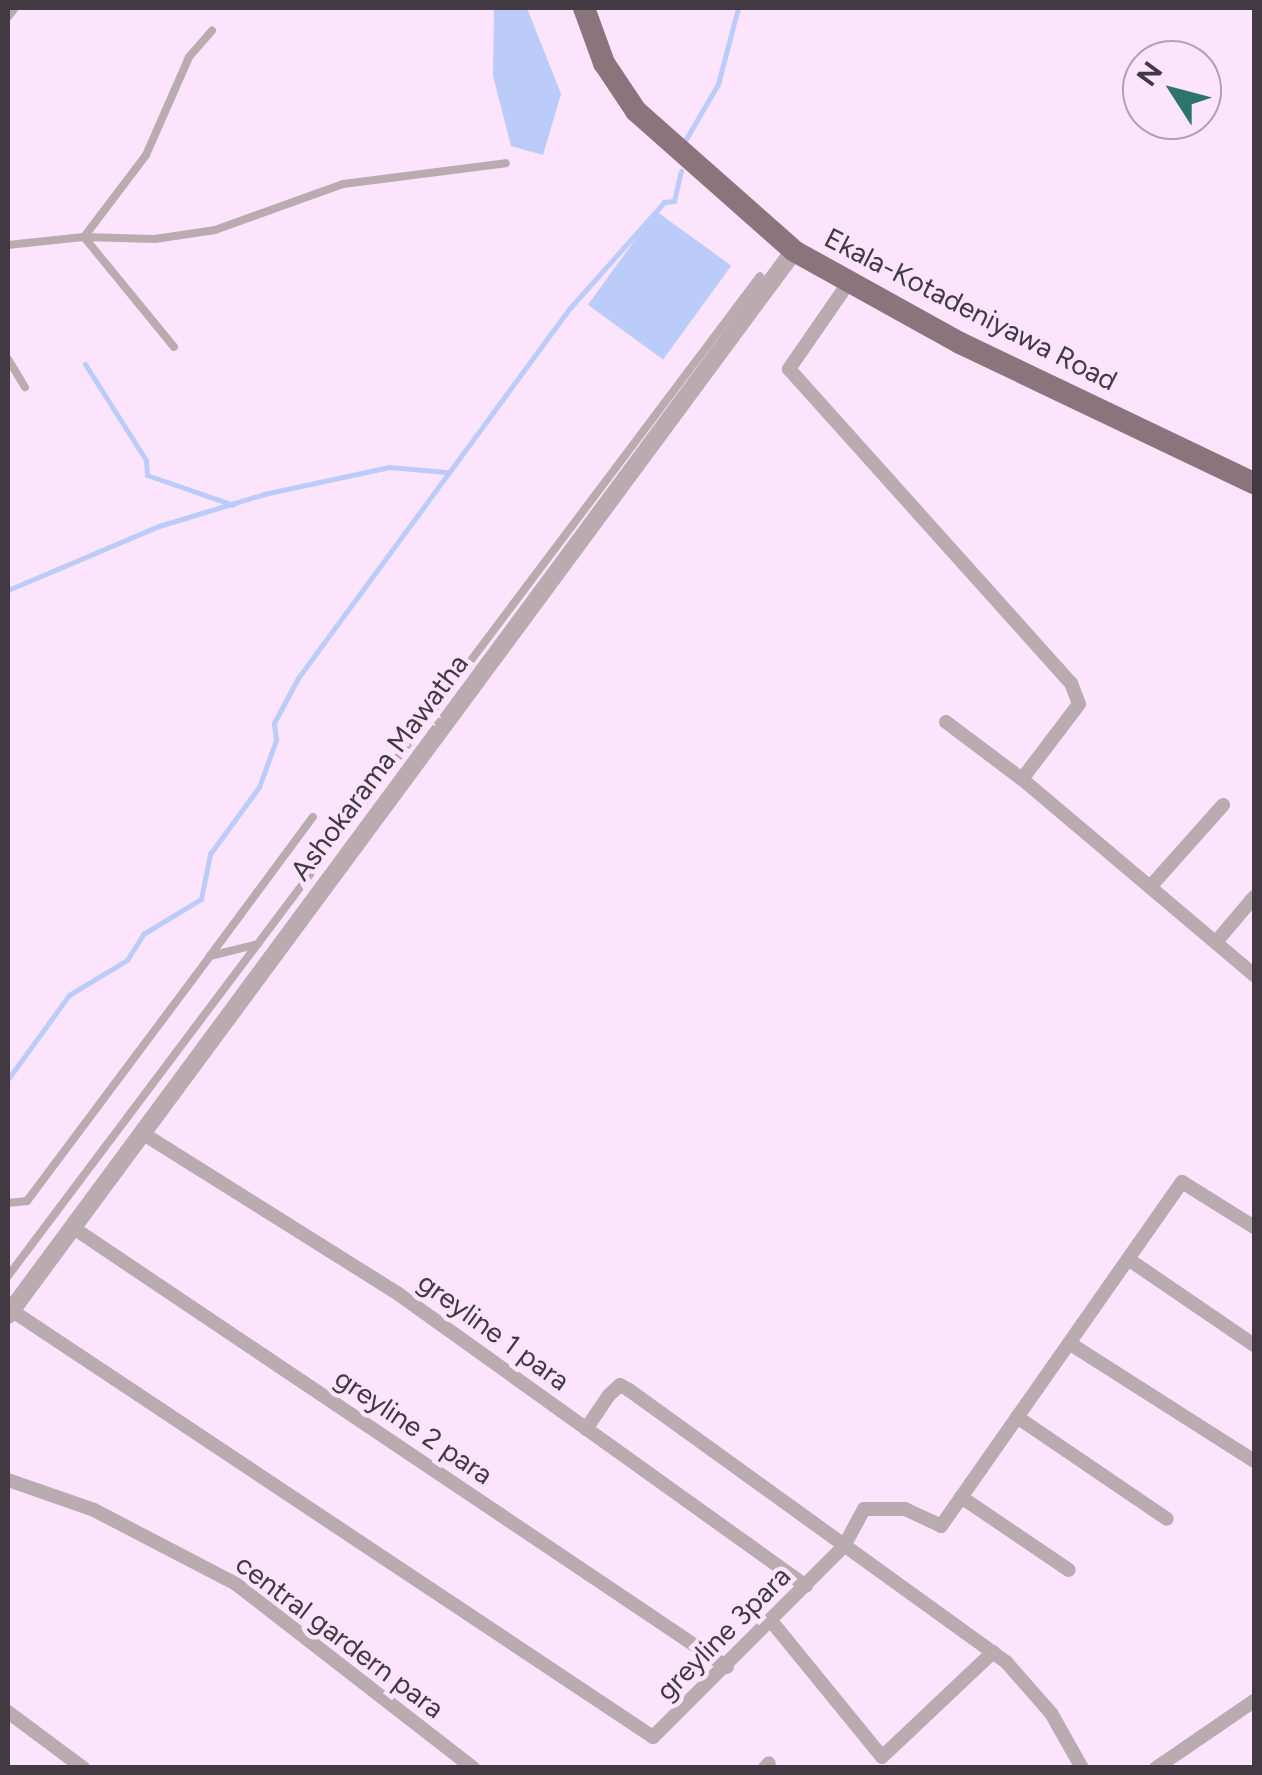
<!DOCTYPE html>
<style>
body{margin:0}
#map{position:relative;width:1262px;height:1775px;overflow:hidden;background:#fce5fc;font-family:Figtree,sans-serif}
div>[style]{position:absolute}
.water>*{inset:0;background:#bbccfb;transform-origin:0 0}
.stream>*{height:5px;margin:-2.5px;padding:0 2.5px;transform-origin:2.5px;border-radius:2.5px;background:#bbccfb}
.service>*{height:8px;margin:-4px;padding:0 4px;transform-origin:4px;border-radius:4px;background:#b9abb0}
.minor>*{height:14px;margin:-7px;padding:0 7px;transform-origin:7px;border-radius:7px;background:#b9abb0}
.tertiary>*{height:18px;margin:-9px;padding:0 9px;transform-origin:9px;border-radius:9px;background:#b9abb0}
.primary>*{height:22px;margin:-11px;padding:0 11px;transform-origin:11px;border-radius:11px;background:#8c747d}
span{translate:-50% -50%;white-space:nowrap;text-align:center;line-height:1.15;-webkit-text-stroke:9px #fce5fc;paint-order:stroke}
.street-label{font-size:28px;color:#423942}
.frame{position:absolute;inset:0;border:10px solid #423942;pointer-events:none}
.north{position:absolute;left:1122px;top:40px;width:100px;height:100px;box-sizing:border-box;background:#fce5fc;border:2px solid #b2a0b2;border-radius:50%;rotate:306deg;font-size:28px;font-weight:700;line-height:40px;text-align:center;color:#423942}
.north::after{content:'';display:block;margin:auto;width:35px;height:45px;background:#2d746c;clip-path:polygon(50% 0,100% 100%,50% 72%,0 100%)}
</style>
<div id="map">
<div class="water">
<i style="clip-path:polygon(494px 8px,527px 8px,561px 94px,543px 155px,511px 146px,493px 76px)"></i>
<i style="left:656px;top:211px;width:93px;height:116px;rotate:36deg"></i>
</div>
<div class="stream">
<i style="left:686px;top:139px;width:64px;rotate:-59.8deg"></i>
<i style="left:718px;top:84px;width:79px;rotate:-75.3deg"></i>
<i style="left:85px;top:364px;width:114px;rotate:57.6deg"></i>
<i style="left:146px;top:460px;width:15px;rotate:86deg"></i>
<i style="left:147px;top:475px;width:91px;rotate:19.2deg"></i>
<i style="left:8px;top:590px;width:164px;rotate:-23deg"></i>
<i style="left:159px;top:526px;width:110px;rotate:-16.9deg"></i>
<i style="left:264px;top:494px;width:128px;rotate:-12.2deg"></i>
<i style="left:389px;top:467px;width:57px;rotate:5deg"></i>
<i style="left:8px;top:1079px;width:104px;rotate:-54deg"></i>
<i style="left:69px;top:995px;width:68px;rotate:-31.1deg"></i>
<i style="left:127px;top:960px;width:31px;rotate:-58deg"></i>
<i style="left:143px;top:934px;width:68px;rotate:-31.1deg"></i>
<i style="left:201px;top:899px;width:46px;rotate:-78.7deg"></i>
<i style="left:210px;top:854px;width:83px;rotate:-53.8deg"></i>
<i style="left:259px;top:787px;width:50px;rotate:-70.1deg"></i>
<i style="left:276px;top:740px;width:17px;rotate:-97deg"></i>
<i style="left:274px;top:723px;width:51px;rotate:-61.9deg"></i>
<i style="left:298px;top:678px;width:459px;rotate:-53.7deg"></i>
<i style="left:570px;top:308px;width:142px;rotate:-48.4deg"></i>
<i style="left:664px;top:202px;width:10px;rotate:-6deg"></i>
<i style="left:674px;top:201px;width:31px;rotate:-77deg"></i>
</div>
<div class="service">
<i style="left:8px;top:17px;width:11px;rotate:-52deg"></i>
<i style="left:84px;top:237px;width:71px;rotate:1.6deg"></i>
<i style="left:155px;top:239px;width:61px;rotate:-8.5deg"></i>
<i style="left:215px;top:230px;width:136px;rotate:-19.8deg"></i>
<i style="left:343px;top:184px;width:164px;rotate:-7.3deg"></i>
<i style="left:84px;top:237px;width:103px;rotate:-52.9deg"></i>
<i style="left:146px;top:155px;width:107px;rotate:-66.3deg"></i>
<i style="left:189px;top:57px;width:35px;rotate:-49deg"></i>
<i style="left:8px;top:245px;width:76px;rotate:-6deg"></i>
<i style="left:84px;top:237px;width:142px;rotate:50.7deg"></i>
<i style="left:8px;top:359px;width:33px;rotate:59deg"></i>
<i style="left:210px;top:956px;width:173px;rotate:-53.5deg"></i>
<i style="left:8px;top:1203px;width:19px;rotate:-6deg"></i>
<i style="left:27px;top:1201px;width:306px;rotate:-53.2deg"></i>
<i style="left:210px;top:956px;width:49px;rotate:-14deg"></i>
<i style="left:8px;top:1276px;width:1251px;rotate:-53.06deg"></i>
</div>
<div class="minor">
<i style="left:849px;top:282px;width:106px;rotate:124.6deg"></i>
<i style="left:789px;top:369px;width:422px;rotate:48.1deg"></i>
<i style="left:1071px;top:683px;width:22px;rotate:69deg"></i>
<i style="left:1079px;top:704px;width:94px;rotate:127.2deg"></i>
<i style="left:1022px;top:779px;width:304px;rotate:40.2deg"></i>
<i style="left:946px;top:722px;width:95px;rotate:36.9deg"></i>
<i style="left:1150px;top:887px;width:110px;rotate:-48.3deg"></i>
<i style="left:1216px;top:942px;width:59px;rotate:-49.8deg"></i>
<i style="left:142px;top:1133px;width:301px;rotate:32.1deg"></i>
<i style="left:397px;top:1293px;width:503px;rotate:35.62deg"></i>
<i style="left:72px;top:1227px;width:789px;rotate:33.89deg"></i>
<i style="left:1128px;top:1259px;width:153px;rotate:34.3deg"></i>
<i style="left:11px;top:1310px;width:771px;rotate:33.63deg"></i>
<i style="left:653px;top:1737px;width:270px;rotate:-45deg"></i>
<i style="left:844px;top:1546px;width:42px;rotate:-61.6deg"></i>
<i style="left:864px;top:1509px;width:41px"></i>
<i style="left:905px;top:1509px;width:40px;rotate:25deg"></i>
<i style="left:941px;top:1526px;width:420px;rotate:-55deg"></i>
<i style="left:1182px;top:1182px;width:85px;rotate:32deg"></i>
<i style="left:1069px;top:1343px;width:219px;rotate:32.5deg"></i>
<i style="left:1017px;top:1417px;width:181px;rotate:34.2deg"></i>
<i style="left:586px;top:1429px;width:41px;rotate:-55.9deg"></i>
<i style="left:609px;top:1395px;width:15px;rotate:-42deg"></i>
<i style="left:620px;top:1385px;width:10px;rotate:29deg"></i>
<i style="left:629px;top:1390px;width:466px;rotate:35.8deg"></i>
<i style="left:1007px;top:1663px;width:67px;rotate:48.7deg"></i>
<i style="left:1051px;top:1713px;width:63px;rotate:60.6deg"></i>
<i style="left:8px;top:1480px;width:91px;rotate:19.2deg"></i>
<i style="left:94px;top:1510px;width:160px;rotate:27.5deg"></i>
<i style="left:236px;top:1584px;width:300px;rotate:37.8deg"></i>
<i style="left:961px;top:1497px;width:130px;rotate:34.1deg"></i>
<i style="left:772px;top:1622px;width:174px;rotate:50.8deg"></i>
<i style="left:882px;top:1757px;width:153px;rotate:-43.4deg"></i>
<i style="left:8px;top:1712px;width:94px;rotate:36.7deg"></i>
<i style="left:765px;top:1768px;width:6px;rotate:-51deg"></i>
<i style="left:1156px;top:1768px;width:119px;rotate:-34.4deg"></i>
</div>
<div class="tertiary">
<i style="left:8px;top:1315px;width:1323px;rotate:-53.55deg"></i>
</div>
<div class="primary">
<i style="left:584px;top:8px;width:59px;rotate:70deg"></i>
<i style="left:604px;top:63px;width:58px;rotate:56.3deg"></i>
<i style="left:636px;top:111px;width:211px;rotate:41.5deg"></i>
<i style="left:794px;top:251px;width:190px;rotate:29deg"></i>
<i style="left:960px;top:343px;width:326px;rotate:25.5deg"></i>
</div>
<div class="street-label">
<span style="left:971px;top:309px;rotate:27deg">Ekala-Kotadeniyawa Road</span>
<span style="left:379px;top:767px;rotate:-53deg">Ashokarama Mawatha</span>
<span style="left:494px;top:1331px;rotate:36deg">greyline 1 para</span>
<span style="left:414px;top:1426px;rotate:34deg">greyline 2 para</span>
<span style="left:723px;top:1633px;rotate:-45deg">greyline 3para</span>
<span style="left:340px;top:1636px;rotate:37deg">central gardern para</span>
</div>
<div class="frame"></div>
<div class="north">N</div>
</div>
